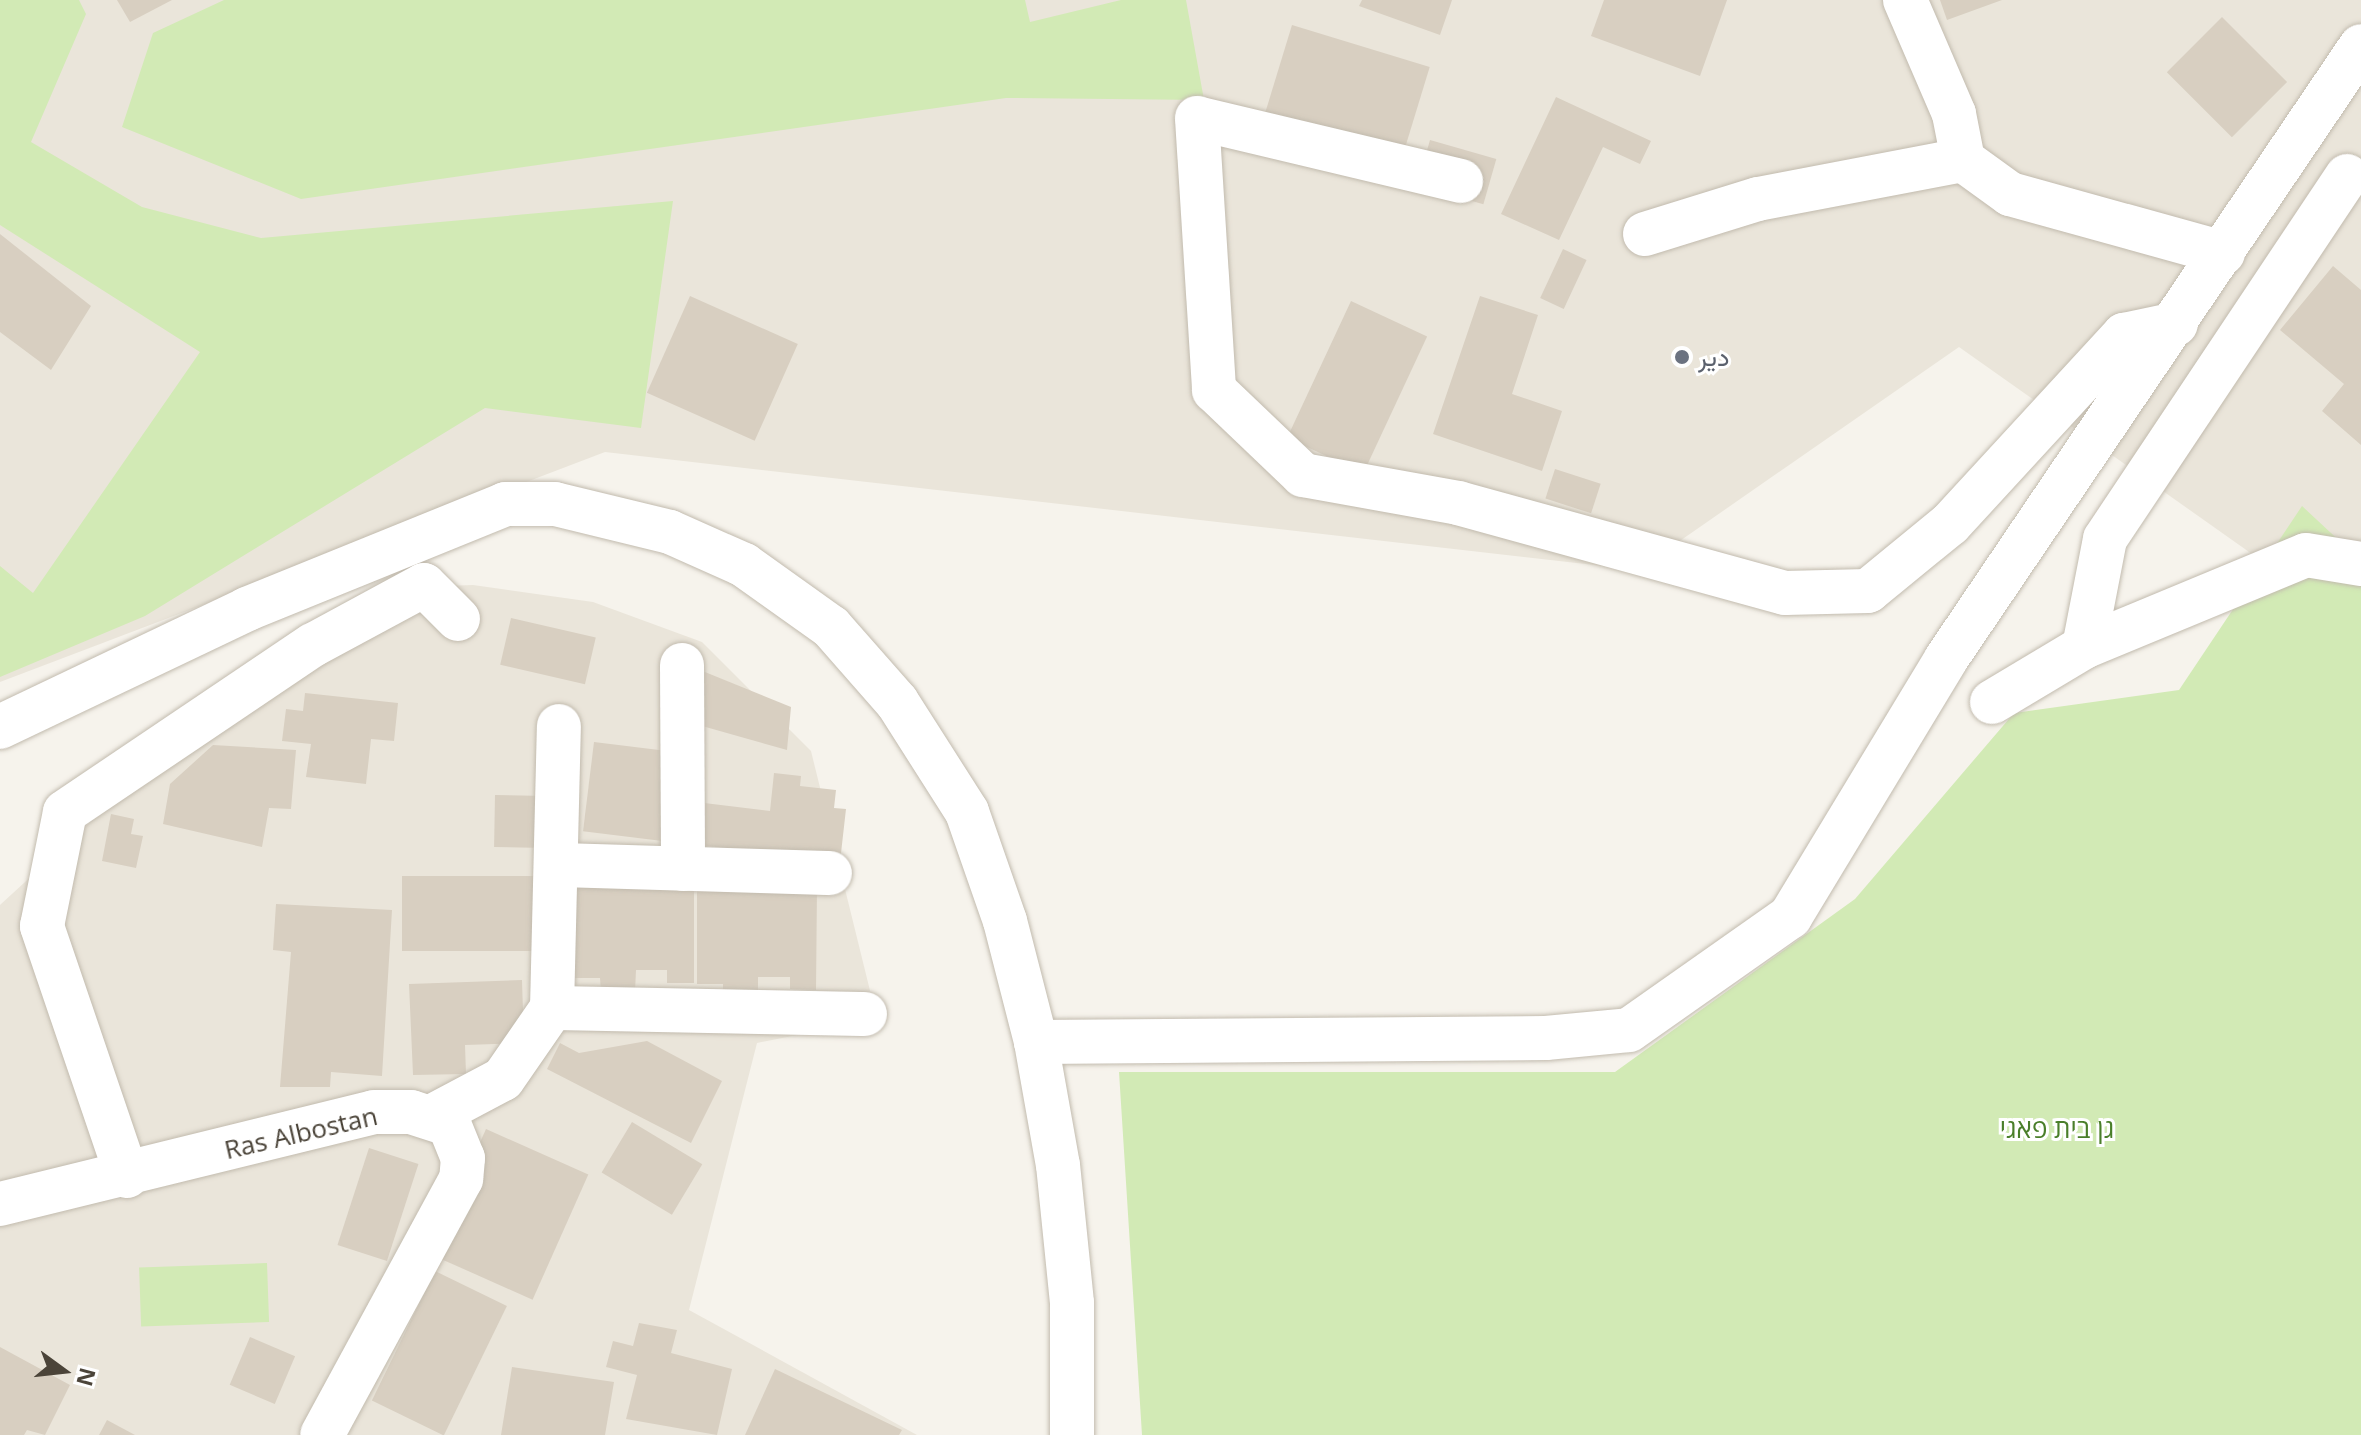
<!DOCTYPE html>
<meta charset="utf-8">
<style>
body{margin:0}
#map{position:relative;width:2361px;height:1435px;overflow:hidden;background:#f6f3ec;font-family:"Open Sans",Vazirmatn,"Noto Sans Hebrew",sans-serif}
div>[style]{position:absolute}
.residential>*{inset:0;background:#eae5da}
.green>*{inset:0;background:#d2eab5;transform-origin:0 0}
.building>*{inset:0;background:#d8cfc1;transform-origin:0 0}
.roads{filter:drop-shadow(0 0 2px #c2bbae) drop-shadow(0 0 2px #c2bbae)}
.minor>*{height:44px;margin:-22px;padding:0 22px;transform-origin:22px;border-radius:22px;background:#fff}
.dots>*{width:22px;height:22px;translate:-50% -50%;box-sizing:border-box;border:4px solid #fff;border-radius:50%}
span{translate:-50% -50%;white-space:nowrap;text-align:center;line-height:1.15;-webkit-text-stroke:6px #fff;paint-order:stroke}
.worship-label{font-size:26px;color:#5b616d}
.left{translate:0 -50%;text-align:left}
.park-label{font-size:26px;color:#4a7f2a}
.street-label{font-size:26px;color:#4b4439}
.north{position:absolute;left:24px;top:1331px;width:80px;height:80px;-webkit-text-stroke:6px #fff;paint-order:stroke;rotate:105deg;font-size:22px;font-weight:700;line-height:32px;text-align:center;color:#4b4439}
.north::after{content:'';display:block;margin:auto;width:28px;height:36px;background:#4b4439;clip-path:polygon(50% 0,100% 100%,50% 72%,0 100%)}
</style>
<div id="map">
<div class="residential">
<i style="clip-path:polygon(0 0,2361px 0,2361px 631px,1959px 347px,1638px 570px,605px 452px,0 682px)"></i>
<i style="clip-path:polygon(473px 585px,593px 602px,702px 642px,811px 751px,877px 1019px,757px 1043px,689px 1310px,917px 1435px,0 1435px,0 905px,236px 688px,415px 587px)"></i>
</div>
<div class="green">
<i style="clip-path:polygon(0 0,79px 0,86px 14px,31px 142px,142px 207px,261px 238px,673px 201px,641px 428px,485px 408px,145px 616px,0 677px,0 566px,33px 593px,200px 352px,0 225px)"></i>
<i style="clip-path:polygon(224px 0,1025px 0,1030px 22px,1121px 0,1186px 0,1204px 100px,1006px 98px,301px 199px,122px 127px,153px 33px)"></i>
<i style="clip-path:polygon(2302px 506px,2361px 561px,2361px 1435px,1142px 1435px,1119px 1072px,1615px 1072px,1855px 899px,2014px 713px,2179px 690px)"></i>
<i style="left:267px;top:1263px;width:59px;height:128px;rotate:88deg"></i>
</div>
<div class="building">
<i style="clip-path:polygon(117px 0,172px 0,130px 22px)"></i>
<i style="clip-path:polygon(1362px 0,1452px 0,1440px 35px,1359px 6px)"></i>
<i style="clip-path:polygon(1604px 0,1727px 0,1700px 76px,1591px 36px)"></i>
<i style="clip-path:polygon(1940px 0,2002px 0,1947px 20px)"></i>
<i style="left:2222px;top:17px;width:92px;height:78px;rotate:45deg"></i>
<i style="left:1292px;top:25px;width:144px;height:116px;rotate:17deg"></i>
<i style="clip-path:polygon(1556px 97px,1651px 141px,1640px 164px,1603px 147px,1559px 240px,1501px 214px)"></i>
<i style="left:1430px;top:140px;width:69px;height:47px;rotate:16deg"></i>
<i style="clip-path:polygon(0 234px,91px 306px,51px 370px,0 332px)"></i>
<i style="left:1563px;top:249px;width:26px;height:54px;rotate:25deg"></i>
<i style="clip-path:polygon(2333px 266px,2361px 290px,2361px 445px,2322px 411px,2344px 384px,2280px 330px)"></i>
<i style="left:690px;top:296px;width:118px;height:106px;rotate:24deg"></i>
<i style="clip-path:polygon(1480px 296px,1538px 315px,1512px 394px,1562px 411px,1542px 471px,1433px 434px)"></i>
<i style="left:1351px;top:301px;width:84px;height:151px;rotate:25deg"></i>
<i style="left:1555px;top:469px;width:48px;height:31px;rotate:18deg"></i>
<i style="left:511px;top:618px;width:87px;height:48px;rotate:13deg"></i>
<i style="clip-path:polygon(700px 670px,791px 707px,787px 750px,688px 722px)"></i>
<i style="clip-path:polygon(305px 693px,398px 703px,394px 741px,371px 739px,366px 784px,306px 777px,311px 744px,282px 741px,286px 709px,303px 711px)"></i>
<i style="left:594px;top:742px;width:86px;height:90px;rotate:7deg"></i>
<i style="clip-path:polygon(213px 745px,296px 750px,291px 809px,269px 808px,262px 847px,163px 824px,170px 784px)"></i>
<i style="clip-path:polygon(774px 773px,801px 776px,800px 786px,836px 790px,834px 808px,846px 809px,840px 862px,691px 844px,696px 802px,770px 811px)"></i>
<i style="left:495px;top:795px;width:52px;height:52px;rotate:1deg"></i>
<i style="clip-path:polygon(111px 814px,134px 819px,131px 834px,143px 836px,136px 868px,102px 861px)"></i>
<i style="left:402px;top:876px;width:139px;height:75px"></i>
<i style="clip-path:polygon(575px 880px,694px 881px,694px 983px,667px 983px,667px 970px,636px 970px,635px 992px,601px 992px,600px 978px,574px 978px)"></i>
<i style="clip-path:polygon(697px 887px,817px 888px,816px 990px,790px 989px,790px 977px,758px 977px,758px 998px,723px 998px,723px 984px,697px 984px)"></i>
<i style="clip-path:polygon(276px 904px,392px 910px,382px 1076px,331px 1072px,330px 1087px,280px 1087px,291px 952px,273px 950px)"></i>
<i style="clip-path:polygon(522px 980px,524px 1043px,465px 1045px,466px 1074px,413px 1075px,409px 984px)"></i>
<i style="clip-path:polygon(647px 1041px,722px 1081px,691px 1143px,547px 1069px,560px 1043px,579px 1053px)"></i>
<i style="left:632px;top:1122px;width:82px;height:59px;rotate:31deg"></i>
<i style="left:486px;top:1129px;width:112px;height:137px;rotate:24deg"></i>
<i style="left:369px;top:1148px;width:52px;height:102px;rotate:18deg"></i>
<i style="left:435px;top:1271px;width:80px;height:144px;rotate:26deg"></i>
<i style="clip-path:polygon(639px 1323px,677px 1330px,671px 1353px,732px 1369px,717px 1435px,626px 1419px,637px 1375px,606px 1367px,613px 1341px,633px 1346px)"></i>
<i style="left:250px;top:1337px;width:49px;height:52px;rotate:23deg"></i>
<i style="clip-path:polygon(0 1347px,70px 1385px,45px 1435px,27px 1430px,24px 1435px,0 1435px)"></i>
<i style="clip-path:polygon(512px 1367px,614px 1382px,605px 1435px,501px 1435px)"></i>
<i style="clip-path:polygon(775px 1369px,902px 1430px,899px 1435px,745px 1435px)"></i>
<i style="clip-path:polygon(107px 1420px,135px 1435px,99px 1435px)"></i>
</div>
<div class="roads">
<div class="minor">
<i style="left:1905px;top:0;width:124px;rotate:66.7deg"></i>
<i style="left:1954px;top:114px;width:47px;rotate:78.9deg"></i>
<i style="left:2347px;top:176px;width:436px;rotate:123.7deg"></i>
<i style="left:2105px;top:539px;width:110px;rotate:101deg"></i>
<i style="left:2084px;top:647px;width:240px;rotate:-22.5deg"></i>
<i style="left:2306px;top:555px;width:56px;rotate:9.3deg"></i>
<i style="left:1461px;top:181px;width:271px;rotate:-166.6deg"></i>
<i style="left:1197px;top:118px;width:273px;rotate:86.4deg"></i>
<i style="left:1214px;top:390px;width:123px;rotate:43.7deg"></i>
<i style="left:1303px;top:475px;width:158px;rotate:10.2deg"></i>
<i style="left:1458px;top:503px;width:339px;rotate:15.4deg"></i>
<i style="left:1785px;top:593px;width:83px;rotate:-1.4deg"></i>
<i style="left:1868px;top:591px;width:106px;rotate:-39.3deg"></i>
<i style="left:1950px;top:524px;width:257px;rotate:-47.4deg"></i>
<i style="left:2124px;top:335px;width:53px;rotate:-11.9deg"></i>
<i style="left:1645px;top:234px;width:118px;rotate:-17.2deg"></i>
<i style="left:1758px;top:199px;width:209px;rotate:-10.8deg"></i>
<i style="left:1963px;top:160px;width:58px;rotate:35.9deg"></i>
<i style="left:2010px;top:194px;width:221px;rotate:15.5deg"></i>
<i style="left:682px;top:665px;width:204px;rotate:89.7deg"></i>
<i style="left:1992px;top:702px;width:107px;rotate:-30.9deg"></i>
<i style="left:0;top:727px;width:274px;rotate:-25.5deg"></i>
<i style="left:247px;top:609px;width:279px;rotate:-22.1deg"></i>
<i style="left:505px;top:504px;width:50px"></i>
<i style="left:555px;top:504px;width:118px;rotate:13.7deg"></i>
<i style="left:670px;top:532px;width:81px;rotate:24deg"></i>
<i style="left:744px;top:565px;width:107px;rotate:35.5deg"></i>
<i style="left:831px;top:627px;width:100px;rotate:48.7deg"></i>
<i style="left:897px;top:702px;width:130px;rotate:57.5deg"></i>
<i style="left:967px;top:812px;width:115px;rotate:70.8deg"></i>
<i style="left:1005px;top:921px;width:125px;rotate:75.6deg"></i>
<i style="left:1036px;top:1042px;width:125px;rotate:79.9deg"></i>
<i style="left:1058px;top:1165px;width:139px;rotate:84.2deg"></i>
<i style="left:1072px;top:1303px;width:132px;rotate:90deg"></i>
<i style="left:558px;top:865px;width:272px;rotate:1.7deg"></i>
<i style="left:552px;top:1008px;width:282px;rotate:-88.6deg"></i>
<i style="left:1036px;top:1042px;width:510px;rotate:-0.45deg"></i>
<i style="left:1546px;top:1038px;width:83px;rotate:-5.5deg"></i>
<i style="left:1629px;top:1030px;width:197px;rotate:-35.1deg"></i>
<i style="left:1790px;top:917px;width:301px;rotate:-58.8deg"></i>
<i style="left:1946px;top:659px;width:740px;rotate:-55.9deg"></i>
<i style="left:433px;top:1116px;width:79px;rotate:-27.9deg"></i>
<i style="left:503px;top:1079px;width:86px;rotate:-55.4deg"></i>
<i style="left:552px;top:1008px;width:313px;rotate:1.1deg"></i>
<i style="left:127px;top:1176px;width:264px;rotate:-108.8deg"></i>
<i style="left:42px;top:926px;width:116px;rotate:-78.6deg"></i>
<i style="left:65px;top:812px;width:299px;rotate:-34deg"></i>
<i style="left:313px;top:645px;width:126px;rotate:-28.4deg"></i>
<i style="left:424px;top:585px;width:48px;rotate:45deg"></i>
<i style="left:0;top:1204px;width:385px;rotate:-13.8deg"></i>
<i style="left:374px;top:1112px;width:37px"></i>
<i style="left:411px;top:1112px;width:40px;rotate:18deg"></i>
<i style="left:449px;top:1124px;width:37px;rotate:68deg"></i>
<i style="left:463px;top:1158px;width:21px;rotate:95deg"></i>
<i style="left:461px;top:1179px;width:291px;rotate:118.5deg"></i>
</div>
</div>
<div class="dots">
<i style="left:1682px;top:357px;background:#6b7280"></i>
</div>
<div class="worship-label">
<span class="left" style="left:1698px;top:357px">دير</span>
</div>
<div class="park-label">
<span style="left:2057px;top:1129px">גן בית פאגי</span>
</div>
<div class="street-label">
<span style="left:301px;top:1133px;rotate:-13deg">Ras Albostan</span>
</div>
<div class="north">N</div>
</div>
